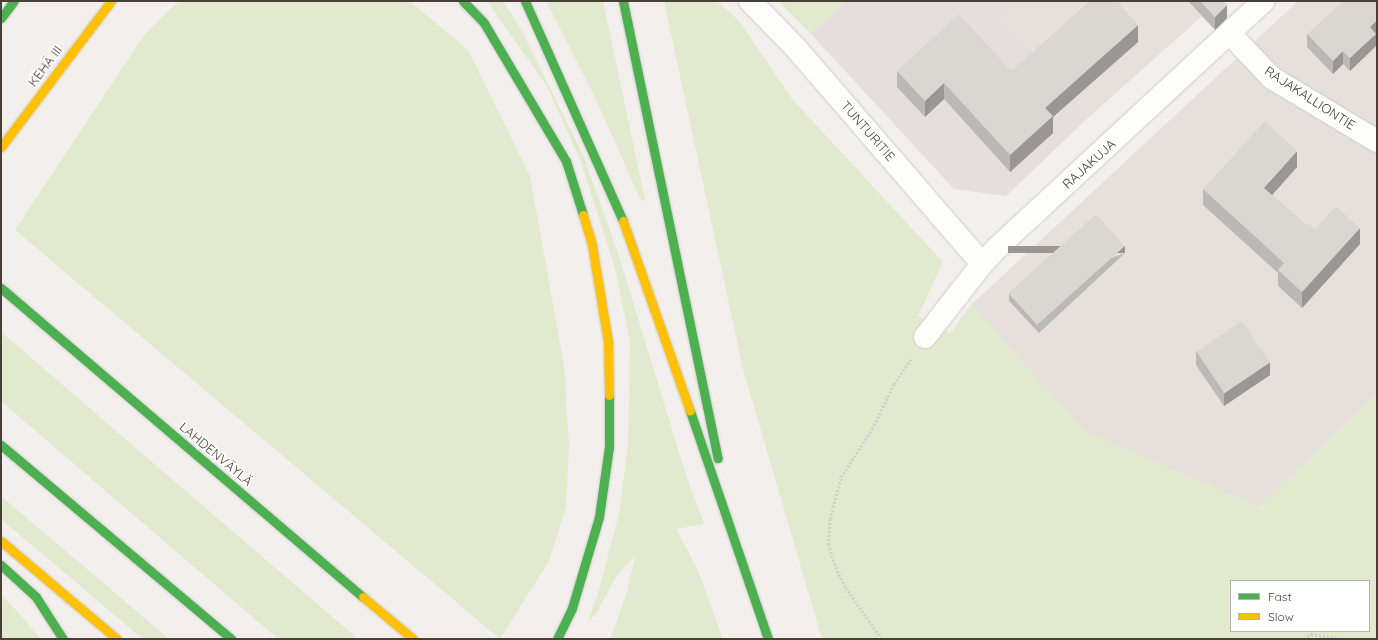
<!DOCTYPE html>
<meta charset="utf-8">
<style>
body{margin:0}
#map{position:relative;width:1378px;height:640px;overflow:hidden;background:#f2efec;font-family:Quicksand,sans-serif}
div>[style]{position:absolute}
.residential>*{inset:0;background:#e5e1da}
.industrial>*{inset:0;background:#e4dfdc}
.green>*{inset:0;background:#e1eace}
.path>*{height:2.5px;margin-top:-1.25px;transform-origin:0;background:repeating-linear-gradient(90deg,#d2cfcc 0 2px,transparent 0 4px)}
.roads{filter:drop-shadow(0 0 1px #d0cdca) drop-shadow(0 0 1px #d0cdca)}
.street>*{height:22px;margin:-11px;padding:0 11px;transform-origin:11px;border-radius:11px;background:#fdfdfc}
.fast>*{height:9px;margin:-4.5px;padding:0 4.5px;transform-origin:4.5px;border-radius:4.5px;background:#4caf50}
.slow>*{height:9px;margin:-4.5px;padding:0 4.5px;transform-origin:4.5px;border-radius:4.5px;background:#ffc107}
.wall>*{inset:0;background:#bbb9b5}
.shaded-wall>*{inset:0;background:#999694;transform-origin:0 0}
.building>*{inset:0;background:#dad7d3;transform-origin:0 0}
span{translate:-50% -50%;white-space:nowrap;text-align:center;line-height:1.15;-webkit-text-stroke:3.5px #fff;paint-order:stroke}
.street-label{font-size:13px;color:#484038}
.frame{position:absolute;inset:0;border:2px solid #484038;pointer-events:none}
.legend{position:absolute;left:1230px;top:580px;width:140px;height:52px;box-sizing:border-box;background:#fff;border:1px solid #b6b3af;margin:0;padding:5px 7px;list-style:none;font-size:12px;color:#484038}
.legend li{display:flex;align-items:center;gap:8px;height:20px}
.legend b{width:20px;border:1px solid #b6b3af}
</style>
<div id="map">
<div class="residential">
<i style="clip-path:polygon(1022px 1px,1219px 1px,1090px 116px,1003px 18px)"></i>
<i style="clip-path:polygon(1298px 1px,1377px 1px,1377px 393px,1259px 507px,1085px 432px,971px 305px)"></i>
</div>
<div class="industrial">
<i style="clip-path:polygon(845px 1px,1022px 1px,1003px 18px,1090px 116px,1006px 196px,954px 189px,811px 34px)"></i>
</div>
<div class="green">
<i style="clip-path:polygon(179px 1px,410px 1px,468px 50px,530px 176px,564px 366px,569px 446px,566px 507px,549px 561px,500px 639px,15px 230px,145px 34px)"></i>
<i style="clip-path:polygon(487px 1px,503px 1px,523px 33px,583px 155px,619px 256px,686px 475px,704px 524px,676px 529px,697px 568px,723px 639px,610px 639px,627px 592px,635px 556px,617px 575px,596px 614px,588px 622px,599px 590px,619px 514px,628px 446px,630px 341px,615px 268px,580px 159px,546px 85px)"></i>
<i style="clip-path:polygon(546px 1px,603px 1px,645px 200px,641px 201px,594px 95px)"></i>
<i style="clip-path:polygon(evenodd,664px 1px,717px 1px,739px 21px,792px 99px,943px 262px,918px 316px,950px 334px,971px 305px,1085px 432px,1259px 507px,1377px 393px,1377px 639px,822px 639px,743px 369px,664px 1px,1231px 581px,1369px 581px,1369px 631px,1231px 631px,1231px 581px)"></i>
<i style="clip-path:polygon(778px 1px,845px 1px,811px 34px)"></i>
<i style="clip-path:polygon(1px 332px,358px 639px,278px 639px,1px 401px)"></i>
<i style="clip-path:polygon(1px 496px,169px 639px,143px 639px,1px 519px)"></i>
<i style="clip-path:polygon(1px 594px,26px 621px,40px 639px,1px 639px)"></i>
</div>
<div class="path">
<i style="left:881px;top:639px;width:63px;rotate:-124.7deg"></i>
<i style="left:845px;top:587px;width:20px;rotate:-117deg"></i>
<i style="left:836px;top:569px;width:25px;rotate:-108deg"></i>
<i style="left:828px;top:545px;width:26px;rotate:-86deg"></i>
<i style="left:830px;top:519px;width:43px;rotate:-75.3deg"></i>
<i style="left:841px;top:477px;width:57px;rotate:-57.1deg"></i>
<i style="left:872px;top:429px;width:50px;rotate:-63.9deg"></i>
<i style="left:894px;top:384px;width:30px;rotate:-56deg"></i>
<i style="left:1304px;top:639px;width:9px;rotate:-36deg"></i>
<i style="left:1311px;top:634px;width:32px;rotate:9deg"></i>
</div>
<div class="roads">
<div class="street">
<i style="left:750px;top:1px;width:64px;rotate:45.6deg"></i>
<i style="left:795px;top:47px;width:286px;rotate:49.2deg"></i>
<i style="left:1230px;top:34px;width:61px;rotate:46.3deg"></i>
<i style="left:1272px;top:78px;width:122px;rotate:31deg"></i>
<i style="left:925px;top:337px;width:93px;rotate:-52deg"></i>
<i style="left:982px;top:264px;width:23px;rotate:-47deg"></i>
<i style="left:998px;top:247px;width:362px;rotate:-42.8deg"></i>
</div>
<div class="fast">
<i style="left:463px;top:1px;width:30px;rotate:46deg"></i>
<i style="left:484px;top:23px;width:161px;rotate:59.3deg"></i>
<i style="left:566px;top:161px;width:57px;rotate:72.5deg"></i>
<i style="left:525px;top:1px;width:241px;rotate:66deg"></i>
<i style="left:623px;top:1px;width:467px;rotate:78.3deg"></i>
<i style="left:1px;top:18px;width:21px;rotate:-53deg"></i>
<i style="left:1px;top:288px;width:476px;rotate:40.5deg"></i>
<i style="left:690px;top:411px;width:241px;rotate:71.1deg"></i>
<i style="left:1px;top:445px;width:301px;rotate:40.1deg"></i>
<i style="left:1px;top:565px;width:47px;rotate:42.4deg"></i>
<i style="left:36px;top:597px;width:50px;rotate:57.3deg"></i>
<i style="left:557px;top:639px;width:34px;rotate:-64deg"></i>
<i style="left:572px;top:608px;width:95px;rotate:-73.5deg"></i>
<i style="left:599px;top:517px;width:71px;rotate:-81.9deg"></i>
<i style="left:609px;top:447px;width:52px;rotate:-90deg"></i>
</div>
<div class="slow">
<i style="left:1px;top:147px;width:183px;rotate:-53deg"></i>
<i style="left:583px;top:215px;width:31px;rotate:73deg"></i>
<i style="left:592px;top:245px;width:98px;rotate:80.6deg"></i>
<i style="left:608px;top:342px;width:53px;rotate:88.9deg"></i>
<i style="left:623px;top:221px;width:201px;rotate:70.6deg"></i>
<i style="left:1px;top:541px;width:152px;rotate:40.2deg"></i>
<i style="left:363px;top:597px;width:65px;rotate:40deg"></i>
</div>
</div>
<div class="wall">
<i style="clip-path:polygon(1188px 1px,1224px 1px,1227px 18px,1215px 30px)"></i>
<i style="clip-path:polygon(1307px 34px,1376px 34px,1376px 46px,1350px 71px,1343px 64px,1333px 74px,1307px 47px)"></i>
<i style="clip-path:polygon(1138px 42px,1053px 117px,1053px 133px,1010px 172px,944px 99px,925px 117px,897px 87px,897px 71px,1011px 71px)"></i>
<i style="clip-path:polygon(1297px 167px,1272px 195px,1306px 225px,1315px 229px,1360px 244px,1302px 308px,1278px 286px,1278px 273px,1203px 205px,1203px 189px)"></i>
<i style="clip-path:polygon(1125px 253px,1039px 333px,1009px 301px,1009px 294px)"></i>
<i style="clip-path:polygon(1196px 352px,1270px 375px,1224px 406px,1196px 365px)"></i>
</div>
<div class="shaded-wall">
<i style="clip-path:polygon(1227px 5px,1227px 18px,1215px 30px,1215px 17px)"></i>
<i style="clip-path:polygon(1377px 20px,1377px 33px,1376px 34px,1376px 46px,1350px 71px,1350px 58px,1370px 27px)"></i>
<i style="clip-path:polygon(1138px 25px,1138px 42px,1053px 117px,1053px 133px,1010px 172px,1010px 155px,1045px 108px)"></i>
<i style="clip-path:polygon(1343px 51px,1343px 64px,1333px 74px,1333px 61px)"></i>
<i style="clip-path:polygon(944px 83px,944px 99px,925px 117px,925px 101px)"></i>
<i style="clip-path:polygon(1297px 151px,1297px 167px,1264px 204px,1264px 188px)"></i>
<i style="clip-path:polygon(1360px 228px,1360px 244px,1302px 308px,1302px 292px)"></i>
<i style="left:1125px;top:246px;width:7px;height:117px;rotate:90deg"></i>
<i style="clip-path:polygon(1270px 362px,1270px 375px,1224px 406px,1224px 393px)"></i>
</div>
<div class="building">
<i style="clip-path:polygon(1090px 1px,1117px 1px,1138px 25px,1045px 108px,1053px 116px,1010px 155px,944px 83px,925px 101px,897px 71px,959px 14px,1011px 71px)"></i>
<i style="clip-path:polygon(1200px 1px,1224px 1px,1227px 5px,1215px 17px)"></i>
<i style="clip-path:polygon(1343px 1px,1377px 1px,1377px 20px,1370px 27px,1376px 34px,1350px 58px,1343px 51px,1333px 61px,1307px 34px)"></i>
<i style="clip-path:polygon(1265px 121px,1297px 151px,1264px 188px,1306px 225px,1308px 223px,1315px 229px,1336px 206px,1360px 228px,1302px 292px,1278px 270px,1284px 263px,1203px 189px)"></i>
<i style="left:1096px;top:214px;width:43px;height:118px;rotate:48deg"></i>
<i style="left:1242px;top:321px;width:50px;height:55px;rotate:56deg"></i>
</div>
<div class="street-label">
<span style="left:45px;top:66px;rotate:-53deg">KEHÄ III</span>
<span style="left:1310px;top:98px;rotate:33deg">RAJAKALLIONTIE</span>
<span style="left:868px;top:131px;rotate:49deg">TUNTURITIE</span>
<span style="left:1089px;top:164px;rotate:-42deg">RAJAKUJA</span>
<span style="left:216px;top:454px;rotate:40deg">LAHDENVÄYLÄ</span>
</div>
<div class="frame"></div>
<ul class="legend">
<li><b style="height:5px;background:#4caf50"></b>Fast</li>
<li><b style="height:5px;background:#ffc107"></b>Slow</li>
</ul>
</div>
